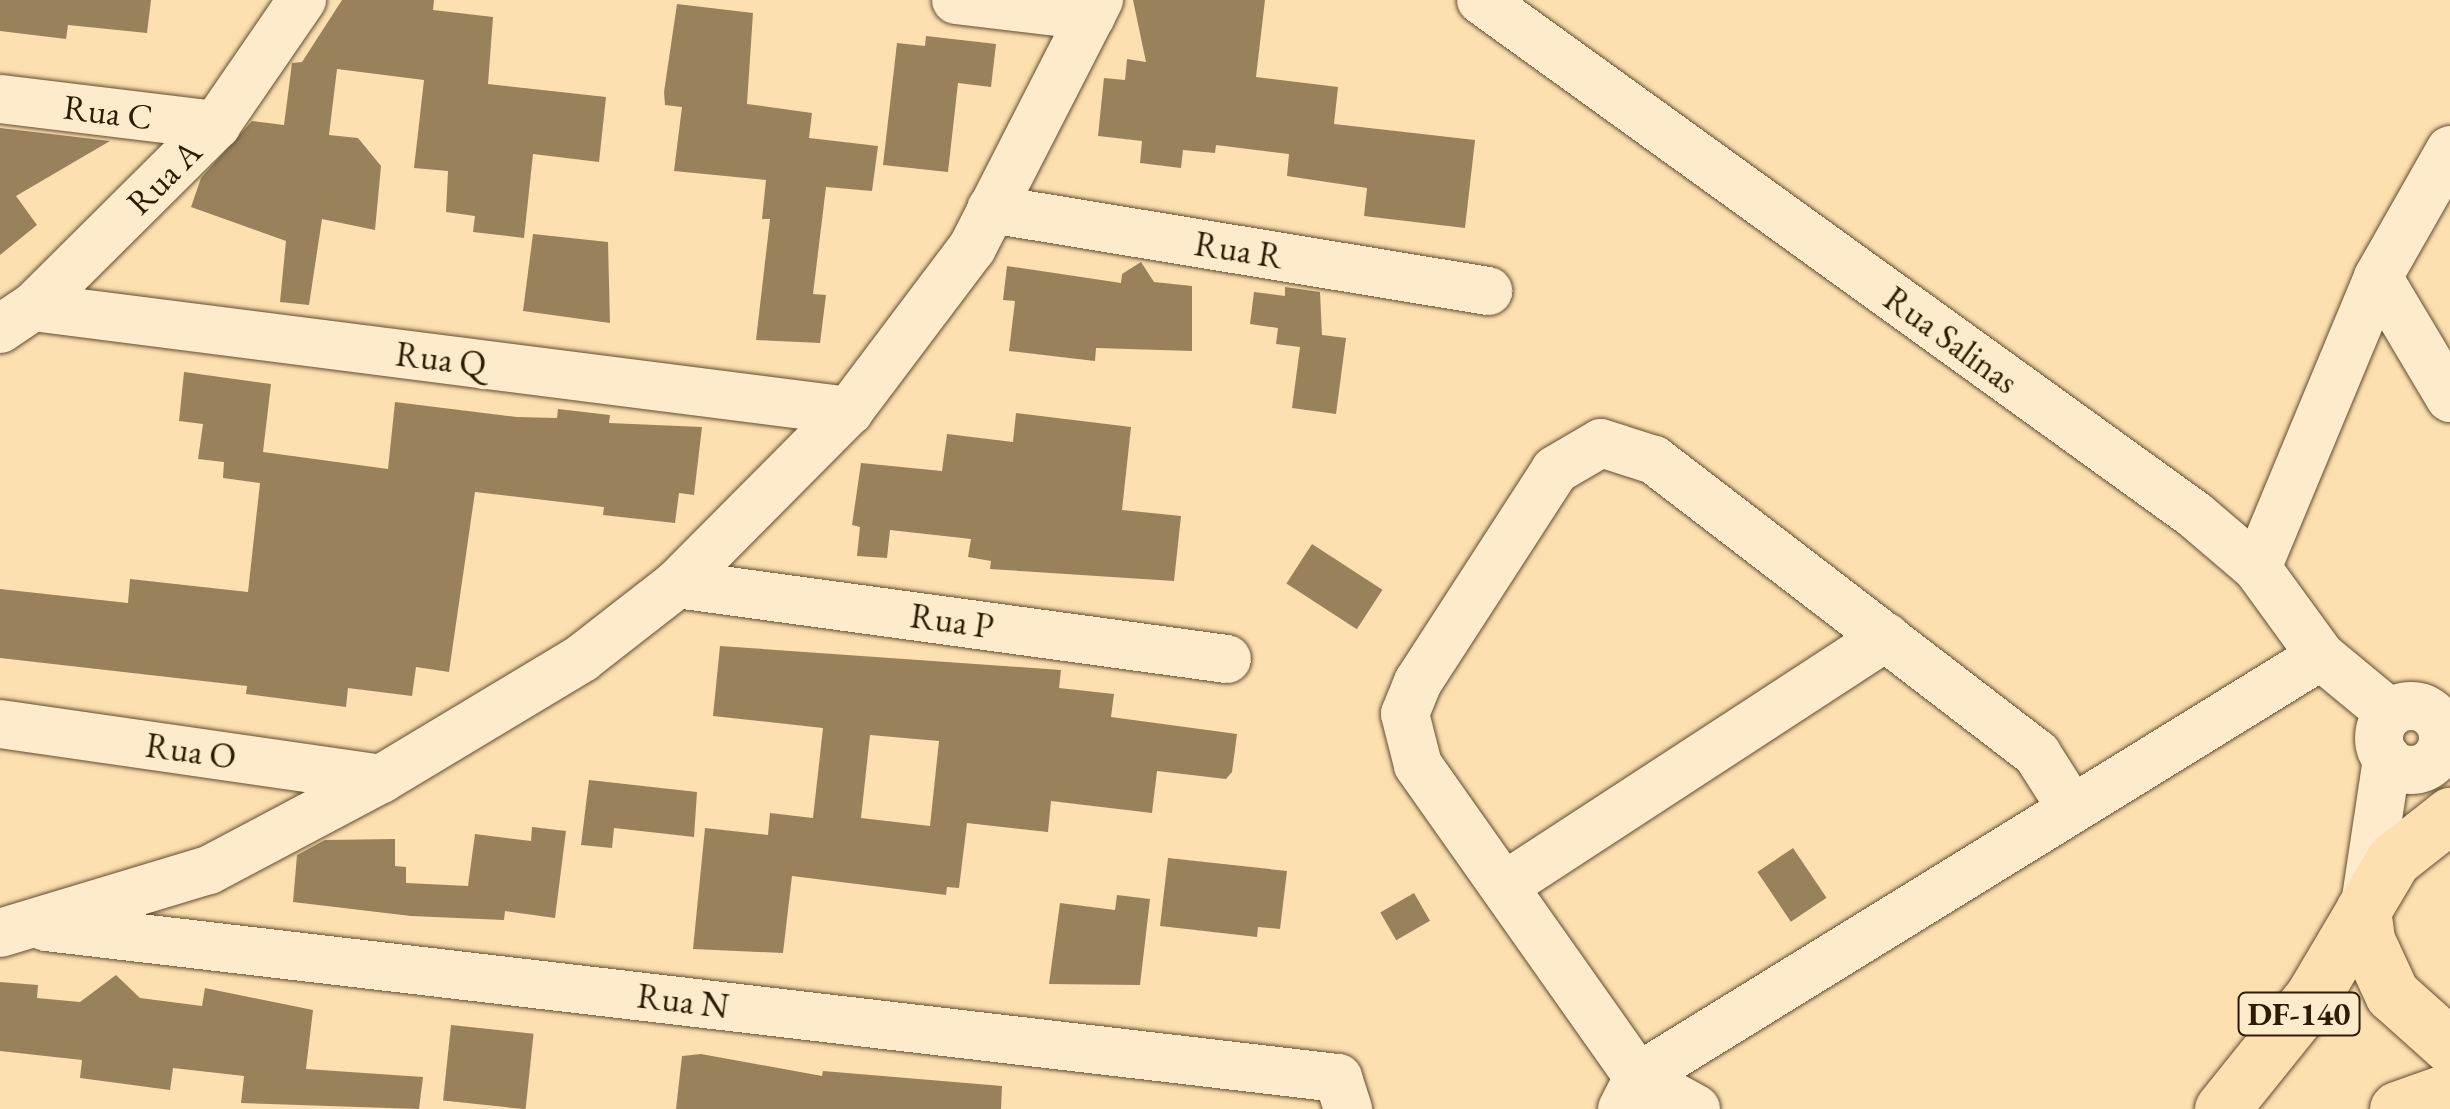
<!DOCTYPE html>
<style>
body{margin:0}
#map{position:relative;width:2450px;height:1109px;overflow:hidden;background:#fce0b0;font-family:"EB Garamond",serif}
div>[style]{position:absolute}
.building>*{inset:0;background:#99815c;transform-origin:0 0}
.roads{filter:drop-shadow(0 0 2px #624c2e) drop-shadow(0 0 2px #624c2e)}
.minor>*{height:48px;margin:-24px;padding:0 24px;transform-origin:24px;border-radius:24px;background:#fdebcc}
.minor>.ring{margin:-24px;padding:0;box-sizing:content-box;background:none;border:48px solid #fdebcc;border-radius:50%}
.major>*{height:55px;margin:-27.5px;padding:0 27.5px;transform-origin:27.5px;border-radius:27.5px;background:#fce0b0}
span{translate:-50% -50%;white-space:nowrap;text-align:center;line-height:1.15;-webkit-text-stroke:8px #fdebcc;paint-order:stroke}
.shield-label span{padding:2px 8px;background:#fdebcc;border:2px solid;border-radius:8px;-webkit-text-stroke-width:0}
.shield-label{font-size:32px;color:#2e1b02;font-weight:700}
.street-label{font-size:35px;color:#2e1b02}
</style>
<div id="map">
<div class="building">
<i style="clip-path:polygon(0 0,151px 0,147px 33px,68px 25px,66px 39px,0 31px)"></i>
<i style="clip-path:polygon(342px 0,434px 0,433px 10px,493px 17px,488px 84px,606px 97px,599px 162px,533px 154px,524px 238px,473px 232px,475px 216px,446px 212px,448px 171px,414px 168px,424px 80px,337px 69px,329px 135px,358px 138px,381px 166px,375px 230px,322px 219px,309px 305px,280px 302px,286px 241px,191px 207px,201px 178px,252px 121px,284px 125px,292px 63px,302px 62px)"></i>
<i style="clip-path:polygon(1133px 0,1265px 0,1256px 77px,1338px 87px,1334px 124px,1475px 140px,1465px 228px,1364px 216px,1367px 188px,1287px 176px,1289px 154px,1216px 145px,1215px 153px,1183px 150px,1181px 168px,1140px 163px,1142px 141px,1098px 136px,1104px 78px,1125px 80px,1127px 59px,1146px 62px)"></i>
<i style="clip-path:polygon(677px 4px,753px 13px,747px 104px,812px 113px,809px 138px,878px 146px,872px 191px,826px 187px,813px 294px,826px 295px,820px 343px,756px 340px,770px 219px,762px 219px,766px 180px,674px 171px,682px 107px,665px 105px,664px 92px)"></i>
<i style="clip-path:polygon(926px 36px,996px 44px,991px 87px,958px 83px,948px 172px,883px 165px,897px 43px,925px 46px)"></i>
<i style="clip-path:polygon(0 128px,110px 141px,16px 196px,37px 225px,0 255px)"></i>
<i style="clip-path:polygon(533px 234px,608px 242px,610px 323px,523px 311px)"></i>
<i style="clip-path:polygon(1141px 262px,1154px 282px,1192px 286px,1192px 351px,1096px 348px,1095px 361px,1009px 351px,1015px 301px,1003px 300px,1007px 266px,1121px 283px,1122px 274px)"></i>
<i style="clip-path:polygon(1285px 287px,1320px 292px,1322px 335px,1346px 338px,1336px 414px,1292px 408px,1300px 347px,1276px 344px,1278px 328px,1250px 324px,1254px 292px,1285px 296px)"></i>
<i style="clip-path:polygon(184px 372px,271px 384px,263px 452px,388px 469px,395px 402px,517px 417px,557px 418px,558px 409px,610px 415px,609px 423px,702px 427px,694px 495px,679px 493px,675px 523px,603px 515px,604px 507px,475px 492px,449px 672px,416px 667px,412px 696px,348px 688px,346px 707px,246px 694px,247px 686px,0 658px,0 589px,128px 603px,130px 579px,248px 592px,260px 483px,223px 478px,224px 462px,198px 459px,203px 424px,179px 421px)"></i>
<i style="clip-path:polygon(1016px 413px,1131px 427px,1122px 510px,1181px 516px,1174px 581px,990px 569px,991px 561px,968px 557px,971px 539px,890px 530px,887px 558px,857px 556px,860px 527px,852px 525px,861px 463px,942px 471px,947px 434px,1013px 442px)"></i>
<i style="left:1312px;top:544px;width:84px;height:47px;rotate:33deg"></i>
<i style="clip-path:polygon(evenodd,720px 646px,1061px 670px,1059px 688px,1114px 694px,1111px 717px,1237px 734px,1232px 772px,1226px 779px,1157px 771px,1152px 813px,1051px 801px,1048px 832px,967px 823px,959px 888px,947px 887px,946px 895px,792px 876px,783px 953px,693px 949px,705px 828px,768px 835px,770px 813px,813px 818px,823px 728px,713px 716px,720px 646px,870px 735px,939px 741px,930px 826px,861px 818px,870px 735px)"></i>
<i style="clip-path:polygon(589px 780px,697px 792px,694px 837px,614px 828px,612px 848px,581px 845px)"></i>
<i style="clip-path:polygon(532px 827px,566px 831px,555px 918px,505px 911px,504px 920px,411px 916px,293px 902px,297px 855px,325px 840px,395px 839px,395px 866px,406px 867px,406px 883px,468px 886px,475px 834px,531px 841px)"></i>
<i style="left:1793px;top:848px;width:60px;height:43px;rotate:56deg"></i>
<i style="clip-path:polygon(1168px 858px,1287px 871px,1280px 929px,1258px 927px,1257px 937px,1160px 926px)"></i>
<i style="left:1414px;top:893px;width:32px;height:39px;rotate:60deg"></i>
<i style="clip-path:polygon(1117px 895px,1150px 899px,1140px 985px,1049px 984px,1060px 903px,1115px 910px)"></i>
<i style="clip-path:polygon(116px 975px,140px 998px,202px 1006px,205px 988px,313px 1010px,306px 1069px,423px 1077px,419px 1109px,241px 1103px,244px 1076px,173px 1068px,170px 1090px,80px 1078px,82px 1060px,0 1051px,0 982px,38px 985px,37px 998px,80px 1002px)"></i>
<i style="left:451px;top:1025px;width:83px;height:76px;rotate:6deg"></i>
<i style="clip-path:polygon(701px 1054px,822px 1076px,823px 1071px,1002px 1086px,1001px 1109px,676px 1109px,682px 1056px)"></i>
</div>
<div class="roads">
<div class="minor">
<i style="left:956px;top:0;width:136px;rotate:6.8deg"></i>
<i style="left:1481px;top:0;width:880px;rotate:35.8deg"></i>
<i style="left:2195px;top:515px;width:82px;rotate:40.5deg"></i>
<i style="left:2257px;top:568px;width:109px;rotate:54deg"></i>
<i style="left:2321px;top:656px;width:89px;rotate:39.6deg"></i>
<i style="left:0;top:99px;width:218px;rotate:6.9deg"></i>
<i style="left:991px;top:209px;width:504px;rotate:9.37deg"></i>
<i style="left:2378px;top:277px;width:141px;rotate:59.2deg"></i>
<i style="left:33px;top:307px;width:823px;rotate:7.26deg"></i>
<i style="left:0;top:329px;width:40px;rotate:-34deg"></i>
<i style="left:33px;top:307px;width:258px;rotate:-44.8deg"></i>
<i style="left:216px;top:125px;width:152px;rotate:-55.5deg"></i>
<i style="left:2257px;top:568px;width:315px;rotate:-67.4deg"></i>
<i style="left:2378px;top:277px;width:146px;rotate:-60.4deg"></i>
<i style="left:677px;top:584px;width:555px;rotate:7.77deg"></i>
<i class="ring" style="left:2379px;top:706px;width:16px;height:16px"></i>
<i style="left:0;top:724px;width:385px;rotate:8.2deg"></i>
<i style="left:1504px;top:886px;width:456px;rotate:-33.1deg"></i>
<i style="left:2366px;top:898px;width:141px;rotate:-81.4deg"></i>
<i style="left:46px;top:927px;width:1301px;rotate:6.67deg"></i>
<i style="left:1338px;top:1078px;width:33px;rotate:72deg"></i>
<i style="left:0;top:933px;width:218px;rotate:-16.8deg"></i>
<i style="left:209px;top:870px;width:195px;rotate:-27.9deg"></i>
<i style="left:381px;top:779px;width:235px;rotate:-31deg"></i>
<i style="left:582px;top:658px;width:120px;rotate:-37.9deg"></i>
<i style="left:677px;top:584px;width:244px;rotate:-45.2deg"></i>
<i style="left:849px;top:411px;width:204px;rotate:-53deg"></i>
<i style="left:972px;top:248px;width:279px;rotate:-62.9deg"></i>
<i style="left:1622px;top:1109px;width:36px;rotate:-63deg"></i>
<i style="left:1638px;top:1077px;width:802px;rotate:-31.65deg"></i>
<i style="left:1696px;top:1109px;width:66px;rotate:-151.1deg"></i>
<i style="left:1638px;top:1077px;width:382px;rotate:-125.2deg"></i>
<i style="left:1418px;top:765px;width:53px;rotate:-104.3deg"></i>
<i style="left:1405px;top:714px;width:35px;rotate:-68deg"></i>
<i style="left:1418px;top:682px;width:252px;rotate:-57.1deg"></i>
<i style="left:1555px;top:470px;width:53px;rotate:-30.4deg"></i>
<i style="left:1601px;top:443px;width:56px;rotate:17.8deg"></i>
<i style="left:1654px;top:460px;width:483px;rotate:37.5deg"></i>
<i style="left:2037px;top:754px;width:65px;rotate:57.5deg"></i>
</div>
<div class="major">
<i style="left:2363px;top:910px;width:30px;rotate:82deg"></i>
<i style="left:2367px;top:940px;width:60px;rotate:65.2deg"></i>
<i style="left:2392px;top:994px;width:78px;rotate:41.9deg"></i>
<i style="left:2222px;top:1109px;width:144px;rotate:-51.2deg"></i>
<i style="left:2312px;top:997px;width:159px;rotate:-59.4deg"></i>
<i style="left:2393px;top:860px;width:73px;rotate:-38.3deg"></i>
<i style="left:2397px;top:1109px;width:56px;rotate:-19.7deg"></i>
</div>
</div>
<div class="shield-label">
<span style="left:2299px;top:1014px">DF-140</span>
</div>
<div class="street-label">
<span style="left:108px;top:112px;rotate:7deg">Rua C</span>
<span style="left:164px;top:177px;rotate:-45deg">Rua A</span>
<span style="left:1239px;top:250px;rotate:9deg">Rua R</span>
<span style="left:1951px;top:340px;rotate:36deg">Rua Salinas</span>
<span style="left:441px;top:359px;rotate:7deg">Rua Q</span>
<span style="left:952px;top:621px;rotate:8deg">Rua P</span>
<span style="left:191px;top:751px;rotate:8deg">Rua O</span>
<span style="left:683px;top:1001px;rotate:7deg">Rua N</span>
</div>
</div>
